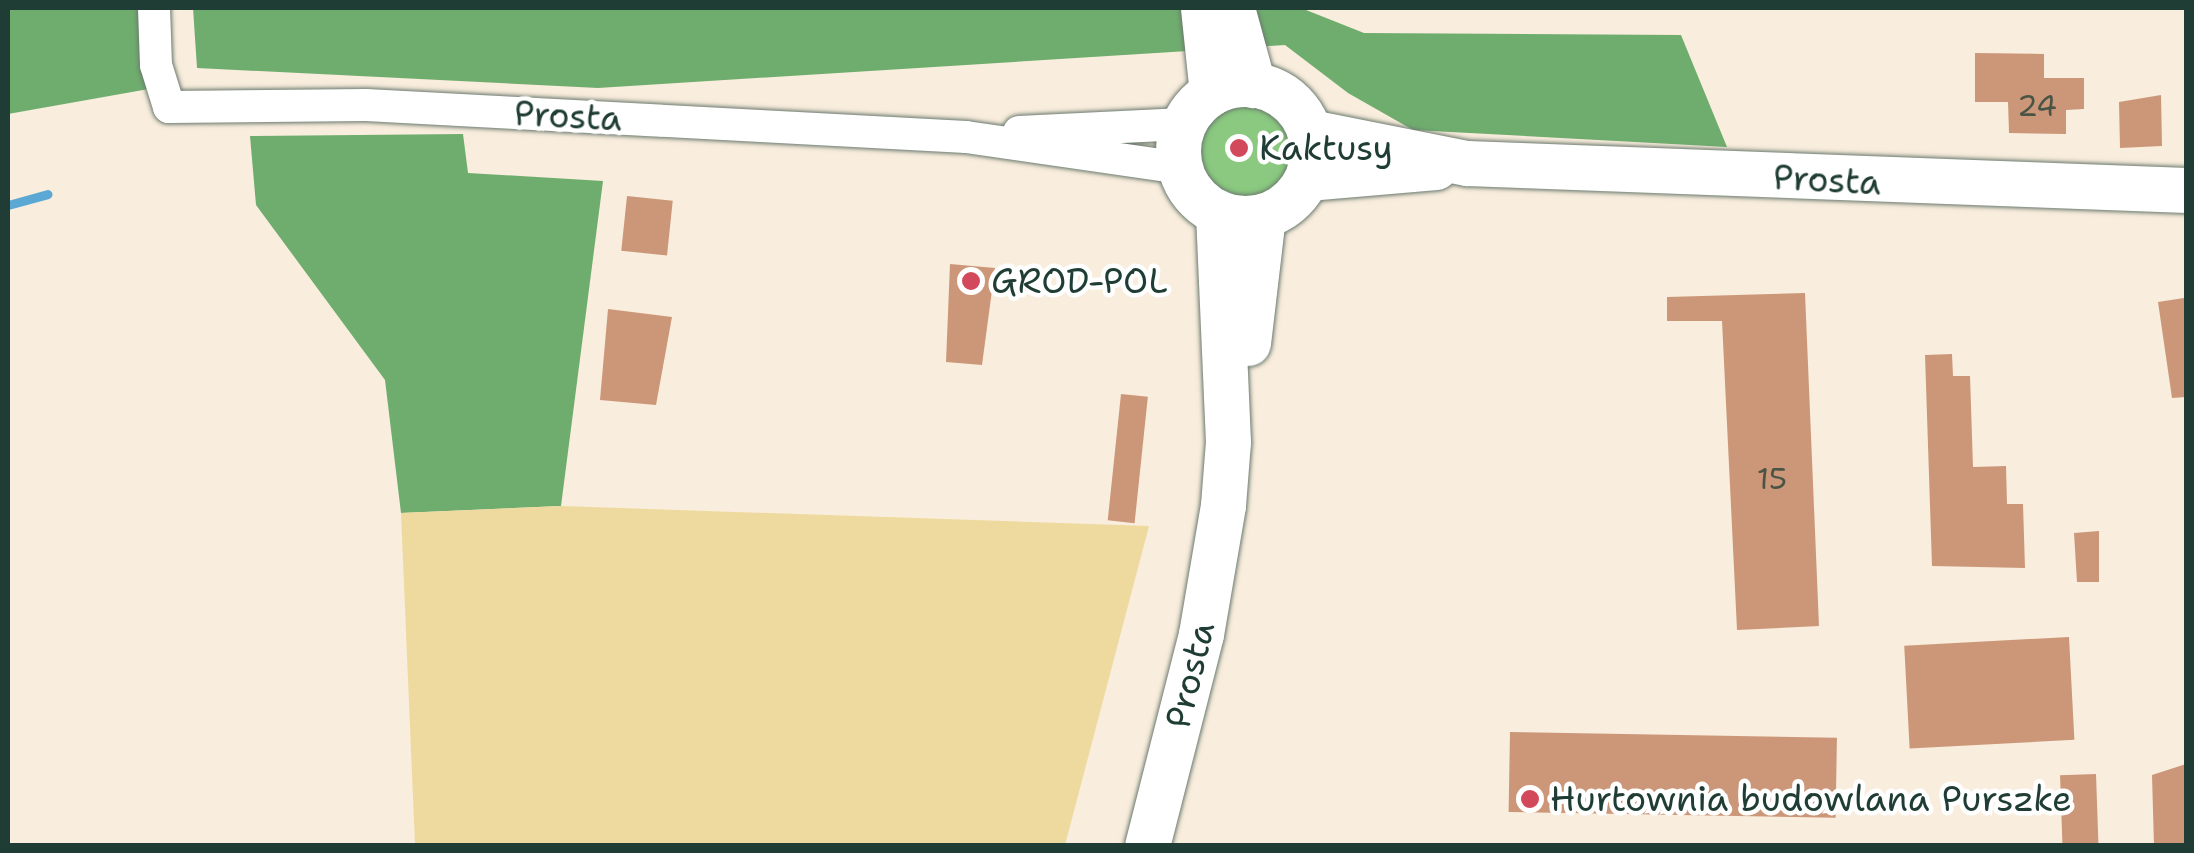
<!DOCTYPE html>
<style>
body{margin:0}
#map{position:relative;width:2194px;height:853px;overflow:hidden;background:#f9eddd;font-family:"Shantell Sans",sans-serif}
div>[style]{position:absolute}
.green>*{inset:0;background:#8ac97f}
.round{border-radius:50%}
.forest>*{inset:0;background:#6fad6e}
.sand>*{inset:0;background:#eeda9e}
.stream>*{height:9px;margin:-4.5px;padding:0 4.5px;transform-origin:4.5px;border-radius:4.5px;background:#5ba8d4}
.building>*{inset:0;background:#cc9779;transform-origin:0 0}
.roads{filter:drop-shadow(0 0 2px #6b7b6f) drop-shadow(0 0 2px #6b7b6f)}
.street>*{height:32px;margin:-16px;padding:0 16px;transform-origin:16px;border-radius:16px;background:#fff}
.secondary>*{height:45px;margin:-22.5px;padding:0 22.5px;transform-origin:22.5px;border-radius:22.5px;background:#fff}
.secondary>.ring{margin:-22.5px;padding:0;box-sizing:content-box;background:none;border:45px solid #fff;border-radius:50%}
.dots>*{width:28px;height:28px;translate:-50% -50%;box-sizing:border-box;border:5px solid #fff;border-radius:50%}
span{translate:-50% -50%;white-space:nowrap;text-align:center;line-height:1.15;-webkit-text-stroke:9px #fff;paint-order:stroke}
.number-label{font-size:30px;color:#4a5445}
.number-label span{-webkit-text-stroke-width:0}
.street-label{font-size:35px;color:#1f3d34}
.poi-label{font-size:35px;color:#1f3d34}
.left{translate:0 -50%;text-align:left}
.frame{position:absolute;inset:0;border:10px solid #1f3d34;pointer-events:none}
</style>
<div id="map">
<div class="green">
<i class="round" style="left:1195px;top:103px;width:96px;height:96px"></i>
</div>
<div class="forest">
<i style="clip-path:polygon(8px 8px,142px 8px,160px 87px,8px 114px)"></i>
<i style="clip-path:polygon(193px 8px,1301px 8px,1364px 33px,1681px 35px,1727px 147px,1413px 130px,1348px 93px,1285px 45px,598px 88px,197px 68px)"></i>
<i style="clip-path:polygon(463px 134px,468px 173px,603px 181px,561px 506px,401px 513px,385px 380px,256px 205px,250px 136px)"></i>
</div>
<div class="sand">
<i style="clip-path:polygon(561px 506px,1149px 526px,1065px 845px,415px 845px,401px 513px)"></i>
</div>
<div class="stream">
<i style="left:8px;top:205px;width:41px;rotate:-15.4deg"></i>
</div>
<div class="building">
<i style="clip-path:polygon(1975px 53px,2044px 54px,2044px 78px,2084px 78px,2084px 109px,2066px 110px,2066px 134px,2009px 133px,2008px 102px,1975px 102px)"></i>
<i style="clip-path:polygon(2161px 95px,2162px 146px,2120px 148px,2119px 102px)"></i>
<i style="left:627px;top:196px;width:46px;height:55px;rotate:6deg"></i>
<i style="clip-path:polygon(950px 264px,995px 268px,982px 365px,946px 362px)"></i>
<i style="clip-path:polygon(1805px 293px,1819px 626px,1737px 630px,1722px 321px,1667px 321px,1667px 297px)"></i>
<i style="clip-path:polygon(2184px 298px,2186px 397px,2172px 398px,2158px 302px)"></i>
<i style="clip-path:polygon(608px 309px,672px 317px,656px 405px,600px 400px)"></i>
<i style="clip-path:polygon(1952px 354px,1953px 376px,1970px 376px,1973px 467px,2006px 466px,2007px 504px,2023px 504px,2025px 568px,1932px 566px,1925px 355px)"></i>
<i style="left:1121px;top:394px;width:27px;height:127px;rotate:6deg"></i>
<i style="clip-path:polygon(2099px 531px,2099px 582px,2077px 582px,2074px 533px)"></i>
<i style="left:2069px;top:637px;width:103px;height:165px;rotate:87deg"></i>
<i style="left:1510px;top:732px;width:327px;height:80px;rotate:1deg"></i>
<i style="clip-path:polygon(2186px 764px,2186px 846px,2154px 846px,2152px 775px)"></i>
<i style="left:2096px;top:774px;width:72px;height:36px;rotate:88deg"></i>
</div>
<div class="roads">
<div class="street">
<i style="left:154px;top:8px;width:57px;rotate:88deg"></i>
<i style="left:156px;top:65px;width:44px;rotate:72.8deg"></i>
<i style="left:169px;top:107px;width:197px;rotate:-0.6deg"></i>
<i style="left:366px;top:105px;width:601px;rotate:3.05deg"></i>
<i style="left:966px;top:137px;width:217px;rotate:8.2deg"></i>
<i style="left:1019px;top:132px;width:165px;rotate:-2.8deg"></i>
</div>
<div class="secondary">
<i style="left:1203px;top:8px;width:85px;rotate:84deg"></i>
<i style="left:1232px;top:8px;width:80px;rotate:74.7deg"></i>
<i class="ring" style="left:1178px;top:84px;width:89px;height:89px"></i>
<i style="left:1310px;top:132px;width:160px;rotate:11.2deg"></i>
<i style="left:1467px;top:163px;width:720px;rotate:2.15deg"></i>
<i style="left:1307px;top:178px;width:129px;rotate:-4.9deg"></i>
<i style="left:1248px;top:343px;width:128px;rotate:-83.3deg"></i>
<i style="left:1147px;top:846px;width:219px;rotate:-75.7deg"></i>
<i style="left:1201px;top:634px;width:131px;rotate:-80.3deg"></i>
<i style="left:1223px;top:505px;width:63px;rotate:-85.5deg"></i>
<i style="left:1228px;top:442px;width:230px;rotate:-92.5deg"></i>
</div>
</div>
<div class="dots">
<i style="left:1239px;top:148px;background:#d1495b"></i>
<i style="left:971px;top:281px;background:#d1495b"></i>
<i style="left:1530px;top:799px;background:#d1495b"></i>
</div>
<div class="number-label">
<span style="left:2037px;top:106px">24</span>
<span style="left:1772px;top:479px">15</span>
</div>
<div class="street-label">
<span style="left:568px;top:116px;rotate:3deg">Prosta</span>
<span style="left:1827px;top:180px;rotate:3deg">Prosta</span>
<span style="left:1190px;top:675px;rotate:-76deg">Prosta</span>
</div>
<div class="poi-label">
<span class="left" style="left:1259px;top:148px">Kaktusy</span>
<span class="left" style="left:991px;top:281px">GROD-POL</span>
<span class="left" style="left:1550px;top:799px">Hurtownia budowlana Purszke</span>
</div>
<div class="frame"></div>
</div>
